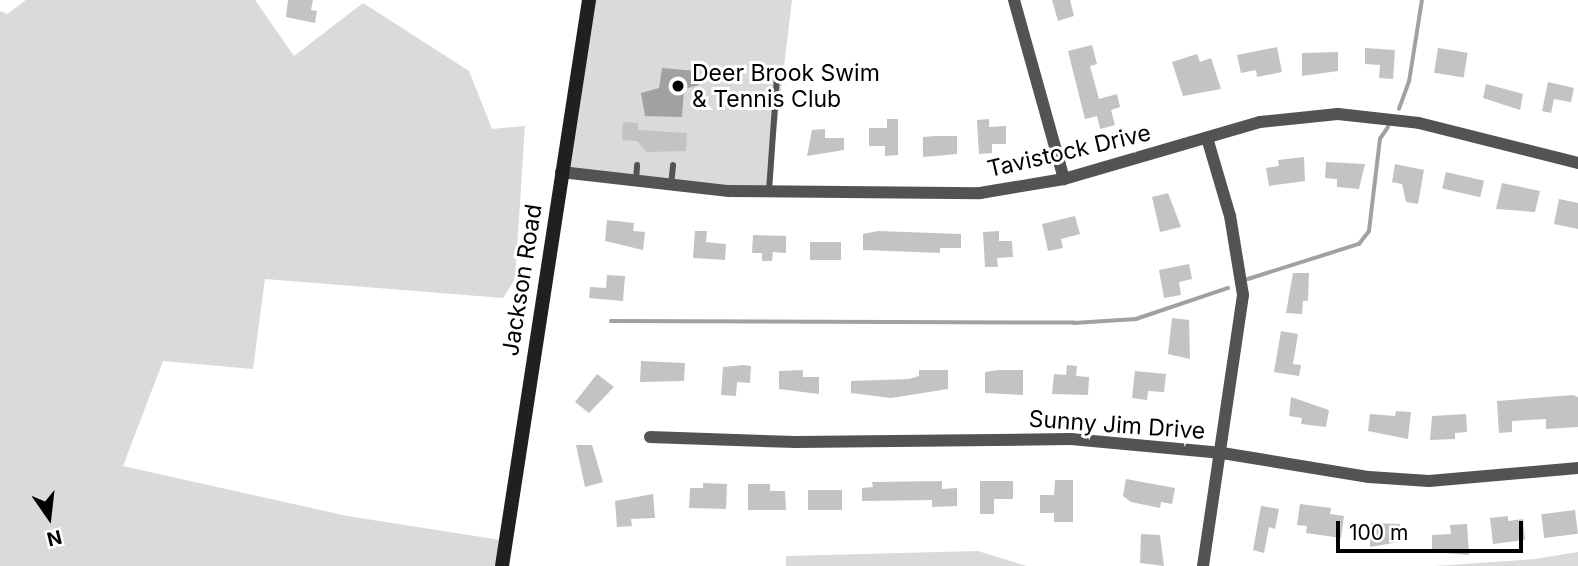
<!DOCTYPE html>
<style>
body{margin:0}
#map{position:relative;width:1578px;height:566px;overflow:hidden;background:#fff;font-family:Inter,sans-serif}
div>[style]{position:absolute}
.green>*{inset:0;background:#dadada}
.water>*{inset:0;background:#a1a1a1}
.stream>*{height:3.5px;margin:-1.75px;padding:0 1.75px;transform-origin:1.75px;border-radius:1.75px;background:#a1a1a1}
.building>*{inset:0;background:#c3c3c3;transform-origin:0 0}
.lane>*{height:6px;margin:-3px;padding:0 3px;transform-origin:3px;border-radius:3px;background:#535353}
.street>*{height:12px;margin:-6px;padding:0 6px;transform-origin:6px;border-radius:6px;background:#535353}
.secondary>*{height:14px;margin:-7px;padding:0 7px;transform-origin:7px;border-radius:7px;background:#202020}
.dots>*{width:19px;height:19px;translate:-50% -50%;box-sizing:border-box;border:4px solid #fff;border-radius:50%}
span{translate:-50% -50%;white-space:nowrap;text-align:center;line-height:1.15;-webkit-text-stroke:6px #fff;paint-order:stroke}
.poi-label{font-size:23px;color:#000}
.left{translate:0 -50%;text-align:left}
.street-label{font-size:23px;color:#000}
.north{position:absolute;left:14px;top:482px;width:70px;height:70px;-webkit-text-stroke:5px #fff;paint-order:stroke;rotate:166deg;font-size:19px;font-weight:700;line-height:28px;text-align:center;color:#000}
.north::after{content:'';display:block;margin:auto;width:24px;height:32px;background:#000;clip-path:polygon(50% 0,100% 100%,50% 72%,0 100%)}
.scale{position:absolute;left:1336px;top:521px;width:187px;height:32px;box-sizing:border-box;border:4px solid #000;border-top:0;padding-left:9px;font-size:21px;line-height:24px;white-space:nowrap;color:#000;-webkit-text-stroke:5px #fff;paint-order:stroke}
</style>
<div id="map">
<div class="green">
<i style="clip-path:polygon(26px 0,255px 0,294px 56px,363px 3px,469px 71px,492px 129px,525px 126px,515px 279px,503px 298px,265px 279px,253px 369px,163px 361px,123px 466px,347px 516px,507px 541px,494px 566px,0 566px,0 11px,7px 14px)"></i>
<i style="clip-path:polygon(588px 0,792px 0,769px 191px,561px 172px)"></i>
<i style="clip-path:polygon(978px 551px,1027px 566px,786px 566px,786px 556px)"></i>
<i style="clip-path:polygon(1578px 552px,1578px 566px,1436px 566px,1535px 559px)"></i>
</div>
<div class="water">
<i style="clip-path:polygon(662px 68px,696px 71px,699px 85px,684px 89px,682px 117px,645px 116px,641px 93px,659px 88px)"></i>
</div>
<div class="stream">
<i style="left:1399px;top:109px;width:29px;rotate:-70deg"></i>
<i style="left:1409px;top:82px;width:83px;rotate:-81deg"></i>
<i style="left:1248px;top:279px;width:116px;rotate:-17.5deg"></i>
<i style="left:1359px;top:244px;width:16px;rotate:-52deg"></i>
<i style="left:1369px;top:231px;width:93px;rotate:-83.2deg"></i>
<i style="left:1380px;top:139px;width:14px;rotate:-56deg"></i>
<i style="left:611px;top:321px;width:463px;rotate:0.2deg"></i>
<i style="left:1074px;top:323px;width:62px;rotate:-3.7deg"></i>
<i style="left:1136px;top:319px;width:97px;rotate:-18.6deg"></i>
</div>
<div class="building">
<i style="clip-path:polygon(288px 0,313px 0,311px 10px,317px 11px,315px 23px,286px 17px)"></i>
<i style="clip-path:polygon(1052px 0,1070px 0,1074px 16px,1058px 21px)"></i>
<i style="clip-path:polygon(1092px 45px,1097px 64px,1090px 66px,1099px 99px,1117px 94px,1120px 107px,1111px 110px,1115px 125px,1100px 129px,1097px 116px,1085px 119px,1068px 51px)"></i>
<i style="clip-path:polygon(1277px 47px,1282px 72px,1257px 77px,1256px 70px,1241px 73px,1237px 55px)"></i>
<i style="clip-path:polygon(1365px 48px,1395px 50px,1393px 79px,1379px 78px,1380px 65px,1365px 64px)"></i>
<i style="left:1438px;top:48px;width:30px;height:25px;rotate:9deg"></i>
<i style="clip-path:polygon(1338px 52px,1338px 71px,1302px 76px,1302px 53px)"></i>
<i style="clip-path:polygon(1197px 54px,1200px 62px,1211px 58px,1221px 89px,1183px 96px,1172px 62px)"></i>
<i style="clip-path:polygon(1548px 82px,1574px 88px,1571px 102px,1554px 99px,1551px 113px,1542px 111px)"></i>
<i style="clip-path:polygon(1486px 84px,1523px 94px,1520px 110px,1483px 98px)"></i>
<i style="clip-path:polygon(887px 119px,898px 119px,898px 155px,885px 156px,885px 146px,869px 146px,869px 128px,887px 128px)"></i>
<i style="clip-path:polygon(989px 119px,989px 127px,1006px 126px,1006px 144px,992px 144px,992px 153px,979px 154px,977px 120px)"></i>
<i style="clip-path:polygon(623px 122px,638px 123px,638px 130px,687px 133px,686px 151px,647px 152px,637px 141px,622px 140px)"></i>
<i style="clip-path:polygon(825px 129px,825px 138px,844px 138px,844px 150px,807px 156px,812px 130px)"></i>
<i style="clip-path:polygon(936px 136px,957px 136px,957px 154px,923px 157px,923px 137px)"></i>
<i style="clip-path:polygon(1304px 157px,1305px 181px,1269px 186px,1266px 168px,1279px 166px,1278px 160px)"></i>
<i style="clip-path:polygon(1326px 162px,1365px 164px,1359px 189px,1337px 187px,1337px 179px,1325px 178px)"></i>
<i style="clip-path:polygon(1395px 164px,1424px 170px,1418px 204px,1406px 202px,1402px 184px,1392px 182px)"></i>
<i style="left:1446px;top:172px;width:39px;height:17px;rotate:13deg"></i>
<i style="clip-path:polygon(1502px 183px,1540px 191px,1535px 212px,1496px 209px)"></i>
<i style="clip-path:polygon(1168px 193px,1181px 227px,1160px 232px,1152px 197px)"></i>
<i style="clip-path:polygon(1559px 199px,1578px 203px,1578px 229px,1554px 224px)"></i>
<i style="clip-path:polygon(1075px 216px,1080px 234px,1061px 239px,1063px 248px,1048px 251px,1042px 224px)"></i>
<i style="clip-path:polygon(607px 220px,634px 223px,633px 231px,645px 232px,643px 250px,605px 241px)"></i>
<i style="clip-path:polygon(695px 231px,707px 231px,706px 242px,726px 244px,725px 260px,693px 258px)"></i>
<i style="clip-path:polygon(878px 231px,961px 234px,961px 248px,940px 248px,940px 253px,863px 250px,863px 234px)"></i>
<i style="clip-path:polygon(999px 231px,999px 241px,1012px 241px,1013px 257px,997px 258px,998px 267px,985px 267px,983px 232px)"></i>
<i style="clip-path:polygon(753px 235px,786px 236px,786px 253px,773px 252px,772px 261px,762px 261px,762px 253px,752px 253px)"></i>
<i style="left:810px;top:242px;width:31px;height:18px"></i>
<i style="clip-path:polygon(1189px 264px,1192px 279px,1179px 282px,1181px 295px,1164px 298px,1159px 270px)"></i>
<i style="clip-path:polygon(1293px 273px,1309px 273px,1308px 301px,1303px 301px,1302px 314px,1286px 313px)"></i>
<i style="clip-path:polygon(607px 275px,625px 276px,623px 301px,589px 298px,590px 287px,606px 288px)"></i>
<i style="clip-path:polygon(1172px 318px,1189px 320px,1190px 359px,1168px 354px)"></i>
<i style="clip-path:polygon(1281px 331px,1298px 334px,1293px 364px,1301px 365px,1299px 376px,1274px 372px)"></i>
<i style="clip-path:polygon(641px 361px,685px 363px,684px 381px,640px 382px)"></i>
<i style="clip-path:polygon(744px 365px,751px 366px,750px 383px,737px 382px,736px 396px,721px 395px,723px 367px)"></i>
<i style="clip-path:polygon(1067px 365px,1077px 366px,1076px 376px,1089px 377px,1088px 395px,1052px 394px,1054px 374px,1066px 375px)"></i>
<i style="clip-path:polygon(803px 370px,803px 377px,819px 377px,819px 394px,779px 389px,779px 371px)"></i>
<i style="clip-path:polygon(919px 370px,948px 370px,948px 389px,891px 398px,851px 393px,851px 381px,909px 379px,919px 376px)"></i>
<i style="clip-path:polygon(998px 370px,1023px 370px,1023px 395px,985px 393px,985px 372px)"></i>
<i style="clip-path:polygon(1135px 371px,1166px 374px,1164px 392px,1148px 391px,1147px 400px,1132px 398px)"></i>
<i style="clip-path:polygon(597px 374px,614px 387px,589px 413px,575px 402px)"></i>
<i style="clip-path:polygon(1573px 395px,1578px 397px,1578px 427px,1546px 429px,1546px 419px,1512px 421px,1512px 432px,1499px 433px,1497px 401px)"></i>
<i style="clip-path:polygon(1291px 397px,1329px 410px,1326px 427px,1301px 424px,1302px 418px,1289px 416px)"></i>
<i style="clip-path:polygon(1396px 411px,1411px 412px,1408px 439px,1368px 431px,1370px 414px,1395px 416px)"></i>
<i style="clip-path:polygon(1466px 414px,1467px 432px,1455px 433px,1455px 439px,1430px 440px,1432px 416px)"></i>
<i style="clip-path:polygon(576px 445px,592px 445px,603px 482px,585px 487px)"></i>
<i style="clip-path:polygon(1126px 479px,1175px 488px,1172px 504px,1161px 502px,1160px 508px,1131px 502px,1123px 496px)"></i>
<i style="clip-path:polygon(1055px 480px,1073px 480px,1073px 522px,1054px 522px,1054px 513px,1040px 513px,1040px 495px,1054px 495px)"></i>
<i style="clip-path:polygon(942px 481px,942px 489px,957px 488px,957px 506px,932px 507px,932px 500px,862px 501px,862px 488px,873px 487px,872px 482px)"></i>
<i style="clip-path:polygon(980px 481px,1013px 481px,1013px 499px,994px 499px,994px 514px,980px 514px)"></i>
<i style="clip-path:polygon(703px 483px,727px 484px,726px 509px,689px 508px,690px 488px,703px 488px)"></i>
<i style="clip-path:polygon(748px 484px,770px 484px,770px 491px,785px 491px,786px 510px,748px 510px)"></i>
<i style="left:808px;top:490px;width:34px;height:20px"></i>
<i style="clip-path:polygon(653px 494px,655px 518px,631px 519px,632px 526px,617px 527px,615px 501px)"></i>
<i style="clip-path:polygon(1300px 504px,1331px 508px,1330px 514px,1344px 516px,1341px 538px,1306px 533px,1307px 526px,1297px 525px)"></i>
<i style="clip-path:polygon(1261px 506px,1279px 509px,1275px 529px,1269px 527px,1264px 553px,1253px 550px)"></i>
<i style="left:1575px;top:510px;width:24px;height:34px;rotate:83deg"></i>
<i style="clip-path:polygon(1508px 516px,1508px 521px,1523px 519px,1525px 540px,1493px 544px,1490px 518px)"></i>
<i style="clip-path:polygon(1371px 523px,1400px 524px,1399px 542px,1370px 547px)"></i>
<i style="clip-path:polygon(1467px 524px,1469px 555px,1432px 552px,1432px 535px,1451px 534px,1450px 525px)"></i>
<i style="clip-path:polygon(1141px 534px,1160px 535px,1164px 566px,1140px 563px)"></i>
</div>
<div class="lane">
<i style="left:636px;top:181px;width:16px;rotate:-86deg"></i>
<i style="left:671px;top:185px;width:20px;rotate:-84deg"></i>
<i style="left:769px;top:191px;width:113px;rotate:-86deg"></i>
</div>
<div class="street">
<i style="left:1014px;top:0;width:186px;rotate:74.4deg"></i>
<i style="left:561px;top:172px;width:169px;rotate:6.5deg"></i>
<i style="left:729px;top:191px;width:251px;rotate:0.5deg"></i>
<i style="left:980px;top:193px;width:85px;rotate:-9.5deg"></i>
<i style="left:1064px;top:179px;width:204px;rotate:-16.2deg"></i>
<i style="left:1260px;top:122px;width:78px;rotate:-5.9deg"></i>
<i style="left:1338px;top:114px;width:81px;rotate:6.3deg"></i>
<i style="left:1419px;top:123px;width:164px;rotate:14.1deg"></i>
<i style="left:650px;top:437px;width:146px;rotate:2deg"></i>
<i style="left:796px;top:442px;width:275px;rotate:-0.6deg"></i>
<i style="left:1071px;top:439px;width:152px;rotate:5.3deg"></i>
<i style="left:1222px;top:453px;width:149px;rotate:9.3deg"></i>
<i style="left:1369px;top:477px;width:60px;rotate:3.8deg"></i>
<i style="left:1429px;top:481px;width:150px;rotate:-5deg"></i>
<i style="left:1203px;top:566px;width:274px;rotate:-81.6deg"></i>
<i style="left:1243px;top:295px;width:80px;rotate:-99.3deg"></i>
<i style="left:1230px;top:216px;width:81px;rotate:-106.4deg"></i>
</div>
<div class="secondary">
<i style="left:502px;top:566px;width:573px;rotate:-81.26deg"></i>
</div>
<div class="dots">
<i style="left:678px;top:86px;background:#000"></i>
</div>
<div class="poi-label">
<span class="left" style="left:692px;top:86px">Deer Brook Swim<br>&amp; Tennis Club</span>
</div>
<div class="street-label">
<span style="left:1069px;top:151px;rotate:-13deg">Tavistock Drive</span>
<span style="left:522px;top:280px;rotate:-81deg">Jackson Road</span>
<span style="left:1117px;top:425px;rotate:4deg">Sunny Jim Drive</span>
</div>
<div class="north">N</div>
<div class="scale">100 m</div>
</div>
